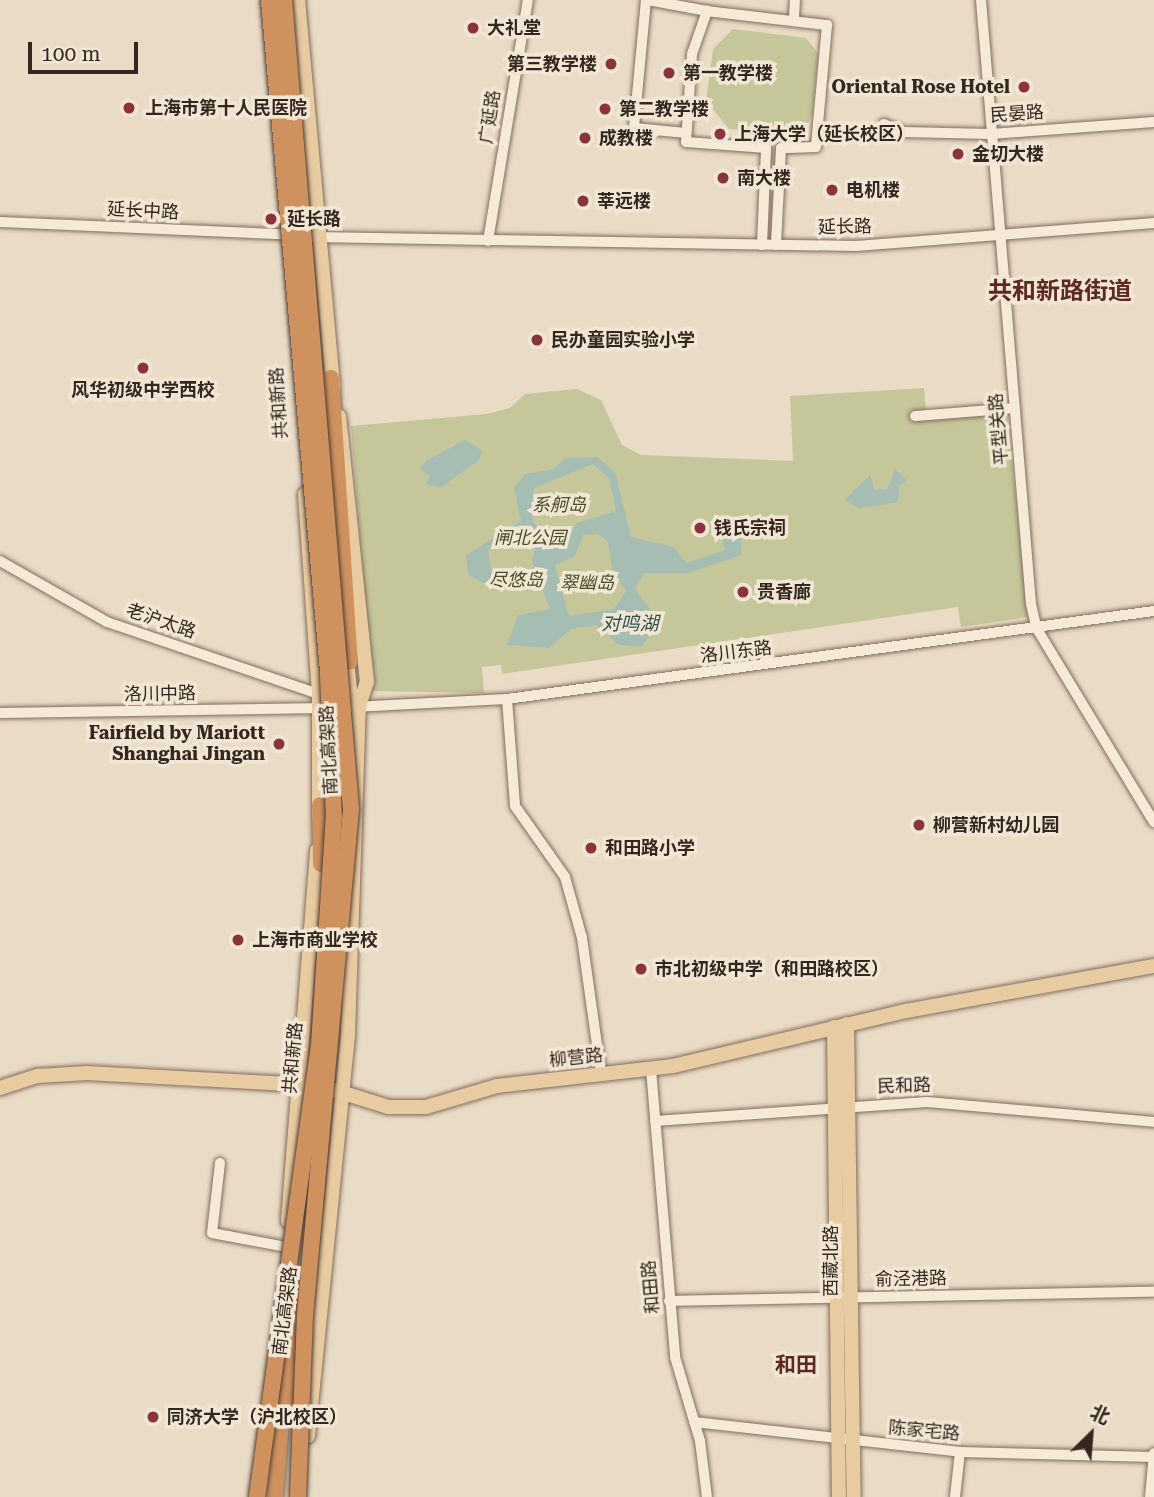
<!DOCTYPE html>
<meta charset="utf-8">
<style>
body{margin:0}
#map{position:relative;width:1154px;height:1497px;overflow:hidden;background:#e9dbc5;font-family:"Roboto Serif","Noto Sans SC",serif}
div>[style]{position:absolute}
.green>*{inset:0;background:#c5c69a}
.water>*{inset:0;background:#a6bdb4}
.roads{filter:drop-shadow(0 0 2px #826d5d) drop-shadow(0 0 2px #826d5d)}
.minor>*{height:10px;margin:-5px;padding:0 5px;transform-origin:5px;border-radius:5px;background:#f5e9d7}
.major>*{height:14px;margin:-7px;padding:0 7px;transform-origin:7px;border-radius:7px;background:#e8cba1}
.highway>*{height:16px;margin:-8px;padding:0 8px;transform-origin:8px;border-radius:8px;background:#cf925f}
.bridges{filter:drop-shadow(0 0 2px #503c31) drop-shadow(0 0 2px #503c31)}
.highway-bridge>*{height:16px;margin:-8px;padding:0 8px;transform-origin:8px;border-radius:8px;background:#cf925f}
.dots>*{width:19px;height:19px;translate:-50% -50%;box-sizing:border-box;border:4px solid #f1e6d4;border-radius:50%}
span{translate:-50% -50%;white-space:nowrap;text-align:center;line-height:1.15;-webkit-text-stroke:7px #f1e6d4;paint-order:stroke}
.poi-label{font-size:18px;color:#34271f;font-weight:700}
.left{translate:0 -50%;text-align:left}
.right{translate:-100% -50%;text-align:right}
.street-label{font-size:18px;color:#34271f}
.park-label{font-size:18px;color:#484e28;font-style:italic}
.water-label{font-size:19px;color:#30524c;font-style:italic}
.quarter-label{font-size:21px;color:#5c2923;font-weight:700}
.district-label{font-size:24px;color:#5c2923;font-weight:700}
.north{position:absolute;left:1056px;top:1399px;width:70px;height:70px;-webkit-text-stroke:5px #f1e6d4;paint-order:stroke;rotate:25deg;font-size:19px;font-weight:700;line-height:28px;text-align:center;color:#34271f}
.north::after{content:'';display:block;margin:auto;width:24px;height:32px;background:#34271f;clip-path:polygon(50% 0,100% 100%,50% 72%,0 100%)}
.scale{position:absolute;left:28px;top:42px;width:110px;height:32px;box-sizing:border-box;border:4px solid #34271f;border-top:0;padding-left:9px;font-size:21px;line-height:24px;white-space:nowrap;color:#34271f;-webkit-text-stroke:5px #f1e6d4;paint-order:stroke}
</style>
<div id="map">
<div class="green">
<i style="clip-path:polygon(733px 29px,806px 38px,818px 53px,812px 115px,803px 134px,729px 129px,706px 101px,713px 49px)"></i>
<i style="clip-path:polygon(924px 388px,926px 412px,1006px 407px,1028px 617px,961px 627px,958px 607px,502px 674px,501px 665px,482px 667px,484px 693px,372px 691px,351px 426px,487px 414px,510px 408px,525px 394px,577px 389px,601px 400px,622px 445px,641px 455px,793px 461px,790px 396px)"></i>
</div>
<div class="water">
<i style="clip-path:polygon(465px 440px,483px 451px,479px 460px,440px 488px,426px 484px,430px 476px,420px 469px,426px 461px)"></i>
<i style="clip-path:polygon(evenodd,597px 457px,615px 472px,631px 537px,674px 547px,686px 563px,725px 550px,719px 527px,732px 521px,740px 529px,742px 555px,688px 573px,644px 573px,635px 589px,650px 609px,651px 634px,641px 647px,619px 645px,596px 625px,571px 629px,549px 648px,507px 645px,518px 615px,550px 609px,532px 562px,536px 544px,524px 539px,488px 549px,492px 576px,485px 584px,468px 575px,466px 555px,521px 521px,514px 488px,525px 474px,553px 469px,566px 458px,597px 457px,593px 464px,609px 478px,616px 511px,577px 523px,565px 541px,553px 543px,533px 522px,534px 488px,593px 464px,597px 457px,598px 534px,608px 542px,612px 569px,626px 591px,614px 609px,569px 616px,555px 565px,575px 556px,583px 535px,598px 534px)"></i>
<i style="clip-path:polygon(895px 469px,907px 480px,899px 486px,898px 502px,860px 508px,844px 500px,870px 475px,874px 489px,887px 490px)"></i>
</div>
<div class="roads">
<div class="minor">
<i style="left:646px;top:0;width:129px;rotate:95.4deg"></i>
<i style="left:634px;top:128px;width:52px;rotate:5.5deg"></i>
<i style="left:648px;top:0;width:60px;rotate:10.6deg"></i>
<i style="left:981px;top:0;width:606px;rotate:85.27deg"></i>
<i style="left:1031px;top:604px;width:26px;rotate:77deg"></i>
<i style="left:1037px;top:629px;width:226px;rotate:58.8deg"></i>
<i style="left:794px;top:18px;width:18px;rotate:-87deg"></i>
<i style="left:884px;top:124px;width:21px;rotate:23deg"></i>
<i style="left:903px;top:132px;width:88px;rotate:1.3deg"></i>
<i style="left:991px;top:134px;width:163px;rotate:-4.2deg"></i>
<i style="left:0;top:222px;width:294px;rotate:2.5deg"></i>
<i style="left:314px;top:237px;width:542px;rotate:0.95deg"></i>
<i style="left:856px;top:246px;width:299px;rotate:-4.4deg"></i>
<i style="left:488px;top:241px;width:244px;rotate:-80.6deg"></i>
<i style="left:762px;top:245px;width:97px;rotate:-87.6deg"></i>
<i style="left:766px;top:148px;width:80px;rotate:-175.7deg"></i>
<i style="left:686px;top:142px;width:88px;rotate:-86.1deg"></i>
<i style="left:692px;top:54px;width:46px;rotate:-70.8deg"></i>
<i style="left:707px;top:11px;width:121px;rotate:6.7deg"></i>
<i style="left:827px;top:25px;width:122px;rotate:95.2deg"></i>
<i style="left:816px;top:147px;width:35px;rotate:178deg"></i>
<i style="left:781px;top:148px;width:97px;rotate:93deg"></i>
<i style="left:915px;top:416px;width:99px;rotate:-4.6deg"></i>
<i style="left:0;top:561px;width:123px;rotate:29.7deg"></i>
<i style="left:107px;top:622px;width:224px;rotate:18.8deg"></i>
<i style="left:507px;top:699px;width:107px;rotate:85.7deg"></i>
<i style="left:515px;top:806px;width:87px;rotate:54.8deg"></i>
<i style="left:565px;top:877px;width:63px;rotate:74.4deg"></i>
<i style="left:582px;top:938px;width:137px;rotate:82deg"></i>
<i style="left:353px;top:707px;width:154px;rotate:-3deg"></i>
<i style="left:507px;top:699px;width:653px;rotate:-7.75deg"></i>
<i style="left:0;top:713px;width:326px;rotate:-0.9deg"></i>
<i style="left:651px;top:1069px;width:289px;rotate:85.2deg"></i>
<i style="left:675px;top:1357px;width:88px;rotate:73.4deg"></i>
<i style="left:700px;top:1441px;width:56px;rotate:82.9deg"></i>
<i style="left:655px;top:1121px;width:273px;rotate:-4deg"></i>
<i style="left:927px;top:1102px;width:228px;rotate:5deg"></i>
<i style="left:220px;top:1163px;width:70px;rotate:96.5deg"></i>
<i style="left:212px;top:1233px;width:75px;rotate:10.7deg"></i>
<i style="left:669px;top:1301px;width:485px;rotate:-1.1deg"></i>
<i style="left:694px;top:1422px;width:268px;rotate:6.4deg"></i>
<i style="left:960px;top:1452px;width:193px;rotate:1.5deg"></i>
<i style="left:955px;top:1497px;width:45px;rotate:-83.7deg"></i>
<i style="left:1150px;top:1497px;width:44px;rotate:-84.8deg"></i>
</div>
<div class="major">
<i style="left:298px;top:0;width:388px;rotate:84.8deg"></i>
<i style="left:305px;top:494px;width:200px;rotate:86deg"></i>
<i style="left:319px;top:694px;width:122px;rotate:90deg"></i>
<i style="left:346px;top:652px;width:47px;rotate:83.9deg"></i>
<i style="left:351px;top:699px;width:11px;rotate:41deg"></i>
<i style="left:847px;top:1024px;width:473px;rotate:89.2deg"></i>
<i style="left:834px;top:1027px;width:470px;rotate:89.4deg"></i>
<i style="left:0;top:1088px;width:40px;rotate:-18deg"></i>
<i style="left:38px;top:1076px;width:49px;rotate:-3.5deg"></i>
<i style="left:87px;top:1073px;width:221px;rotate:3.1deg"></i>
<i style="left:331px;top:1089px;width:60px;rotate:17.5deg"></i>
<i style="left:388px;top:1107px;width:38px"></i>
<i style="left:426px;top:1107px;width:74px;rotate:-16.5deg"></i>
<i style="left:497px;top:1086px;width:177px;rotate:-6.5deg"></i>
<i style="left:673px;top:1066px;width:239px;rotate:-13.3deg"></i>
<i style="left:906px;top:1011px;width:252px;rotate:-10.3deg"></i>
<i style="left:288px;top:1221px;width:372px;rotate:-85.5deg"></i>
<i style="left:308px;top:1436px;width:405px;rotate:-84.3deg"></i>
<i style="left:348px;top:1033px;width:327px;rotate:-88.1deg"></i>
<i style="left:359px;top:706px;width:25px;rotate:-72deg"></i>
<i style="left:367px;top:682px;width:267px;rotate:-96deg"></i>
<i style="left:266px;top:1470px;width:27px;rotate:90deg"></i>
</div>
<div class="highway">
<i style="left:331px;top:378px;width:284px;rotate:86.2deg"></i>
<i style="left:320px;top:805px;width:59px;rotate:89deg"></i>
<i style="left:290px;top:1418px;width:51px;rotate:-82.2deg"></i>
<i style="left:275px;top:1497px;width:197px;rotate:-85.3deg"></i>
</div>
</div>
<div class="bridges">
<div class="highway-bridge">
<i style="left:284px;top:0;width:812px;rotate:85.27deg"></i>
<i style="left:351px;top:809px;width:508px;rotate:95.19deg"></i>
<i style="left:305px;top:1315px;width:182px;rotate:92.2deg"></i>
<i style="left:257px;top:1497px;width:455px;rotate:-82.2deg"></i>
<i style="left:319px;top:1046px;width:229px;rotate:-86.3deg"></i>
<i style="left:334px;top:817px;width:146px;rotate:-92.4deg"></i>
<i style="left:328px;top:671px;width:674px;rotate:-95.03deg"></i>
</div>
</div>
<div class="dots">
<i style="left:473px;top:28px;background:#8a333d"></i>
<i style="left:611px;top:64px;background:#8a333d"></i>
<i style="left:669px;top:73px;background:#8a333d"></i>
<i style="left:1024px;top:87px;background:#8a333d"></i>
<i style="left:129px;top:108px;background:#8a333d"></i>
<i style="left:605px;top:109px;background:#8a333d"></i>
<i style="left:720px;top:134px;background:#8a333d"></i>
<i style="left:585px;top:138px;background:#8a333d"></i>
<i style="left:958px;top:154px;background:#8a333d"></i>
<i style="left:723px;top:178px;background:#8a333d"></i>
<i style="left:832px;top:190px;background:#8a333d"></i>
<i style="left:583px;top:201px;background:#8a333d"></i>
<i style="left:271px;top:219px;background:#8a333d"></i>
<i style="left:537px;top:340px;background:#8a333d"></i>
<i style="left:143px;top:368px;background:#8a333d"></i>
<i style="left:700px;top:528px;background:#8a333d"></i>
<i style="left:743px;top:592px;background:#8a333d"></i>
<i style="left:279px;top:744px;background:#8a333d"></i>
<i style="left:919px;top:825px;background:#8a333d"></i>
<i style="left:591px;top:848px;background:#8a333d"></i>
<i style="left:238px;top:940px;background:#8a333d"></i>
<i style="left:641px;top:969px;background:#8a333d"></i>
<i style="left:153px;top:1417px;background:#8a333d"></i>
</div>
<div class="poi-label">
<span class="left" style="left:487px;top:28px">大礼堂</span>
<span class="right" style="left:597px;top:64px">第三教学楼</span>
<span class="left" style="left:683px;top:73px">第一教学楼</span>
<span class="right" style="left:1010px;top:87px">Oriental Rose Hotel</span>
<span class="left" style="left:145px;top:108px">上海市第十人民医院</span>
<span class="left" style="left:619px;top:109px">第二教学楼</span>
<span class="left" style="left:734px;top:134px">上海大学（延长校区）</span>
<span class="left" style="left:599px;top:138px">成教楼</span>
<span class="left" style="left:972px;top:154px">金切大楼</span>
<span class="left" style="left:737px;top:178px">南大楼</span>
<span class="left" style="left:846px;top:190px">电机楼</span>
<span class="left" style="left:597px;top:201px">莘远楼</span>
<span class="left" style="left:287px;top:219px">延长路</span>
<span class="left" style="left:551px;top:340px">民办童园实验小学</span>
<span style="left:143px;top:390px">风华初级中学西校</span>
<span class="left" style="left:714px;top:528px">钱氏宗祠</span>
<span class="left" style="left:757px;top:592px">贵香廊</span>
<span class="right" style="left:265px;top:744px">Fairfield by Mariott<br>Shanghai Jingan</span>
<span class="left" style="left:933px;top:825px">柳营新村幼儿园</span>
<span class="left" style="left:605px;top:848px">和田路小学</span>
<span class="left" style="left:252px;top:940px">上海市商业学校</span>
<span class="left" style="left:655px;top:969px">市北初级中学（和田路校区）</span>
<span class="left" style="left:167px;top:1417px">同济大学（沪北校区）</span>
</div>
<div class="street-label">
<span style="left:1017px;top:114px;rotate:-4deg">民晏路</span>
<span style="left:490px;top:117px;rotate:-81deg">广延路</span>
<span style="left:143px;top:211px;rotate:3deg">延长中路</span>
<span style="left:845px;top:227px;rotate:-1deg">延长路</span>
<span style="left:279px;top:403px;rotate:-94deg">共和新路</span>
<span style="left:999px;top:429px;rotate:-95deg">平型关路</span>
<span style="left:161px;top:621px;rotate:19deg">老沪太路</span>
<span style="left:736px;top:652px;rotate:-7deg">洛川东路</span>
<span style="left:160px;top:694px;rotate:-1deg">洛川中路</span>
<span style="left:329px;top:750px;rotate:-93deg">南北高架路</span>
<span style="left:293px;top:1058px;rotate:-85deg">共和新路</span>
<span style="left:576px;top:1058px;rotate:-6deg">柳营路</span>
<span style="left:904px;top:1086px;rotate:-2deg">民和路</span>
<span style="left:831px;top:1261px;rotate:-90deg">西藏北路</span>
<span style="left:911px;top:1279px;rotate:-1deg">俞泾港路</span>
<span style="left:651px;top:1287px;rotate:-95deg">和田路</span>
<span style="left:285px;top:1311px;rotate:-83deg">南北高架路</span>
<span style="left:924px;top:1431px;rotate:5deg">陈家宅路</span>
</div>
<div class="park-label">
<span style="left:559px;top:505px">系舸岛</span>
<span style="left:530px;top:538px">闸北公园</span>
<span style="left:516px;top:580px">尽悠岛</span>
<span style="left:587px;top:583px">翠幽岛</span>
</div>
<div class="water-label">
<span style="left:630px;top:624px">对鸣湖</span>
</div>
<div class="quarter-label">
<span style="left:796px;top:1365px">和田</span>
</div>
<div class="district-label">
<span style="left:1060px;top:292px">共和新路街道</span>
</div>
<div class="north">北</div>
<div class="scale">100 m</div>
</div>
